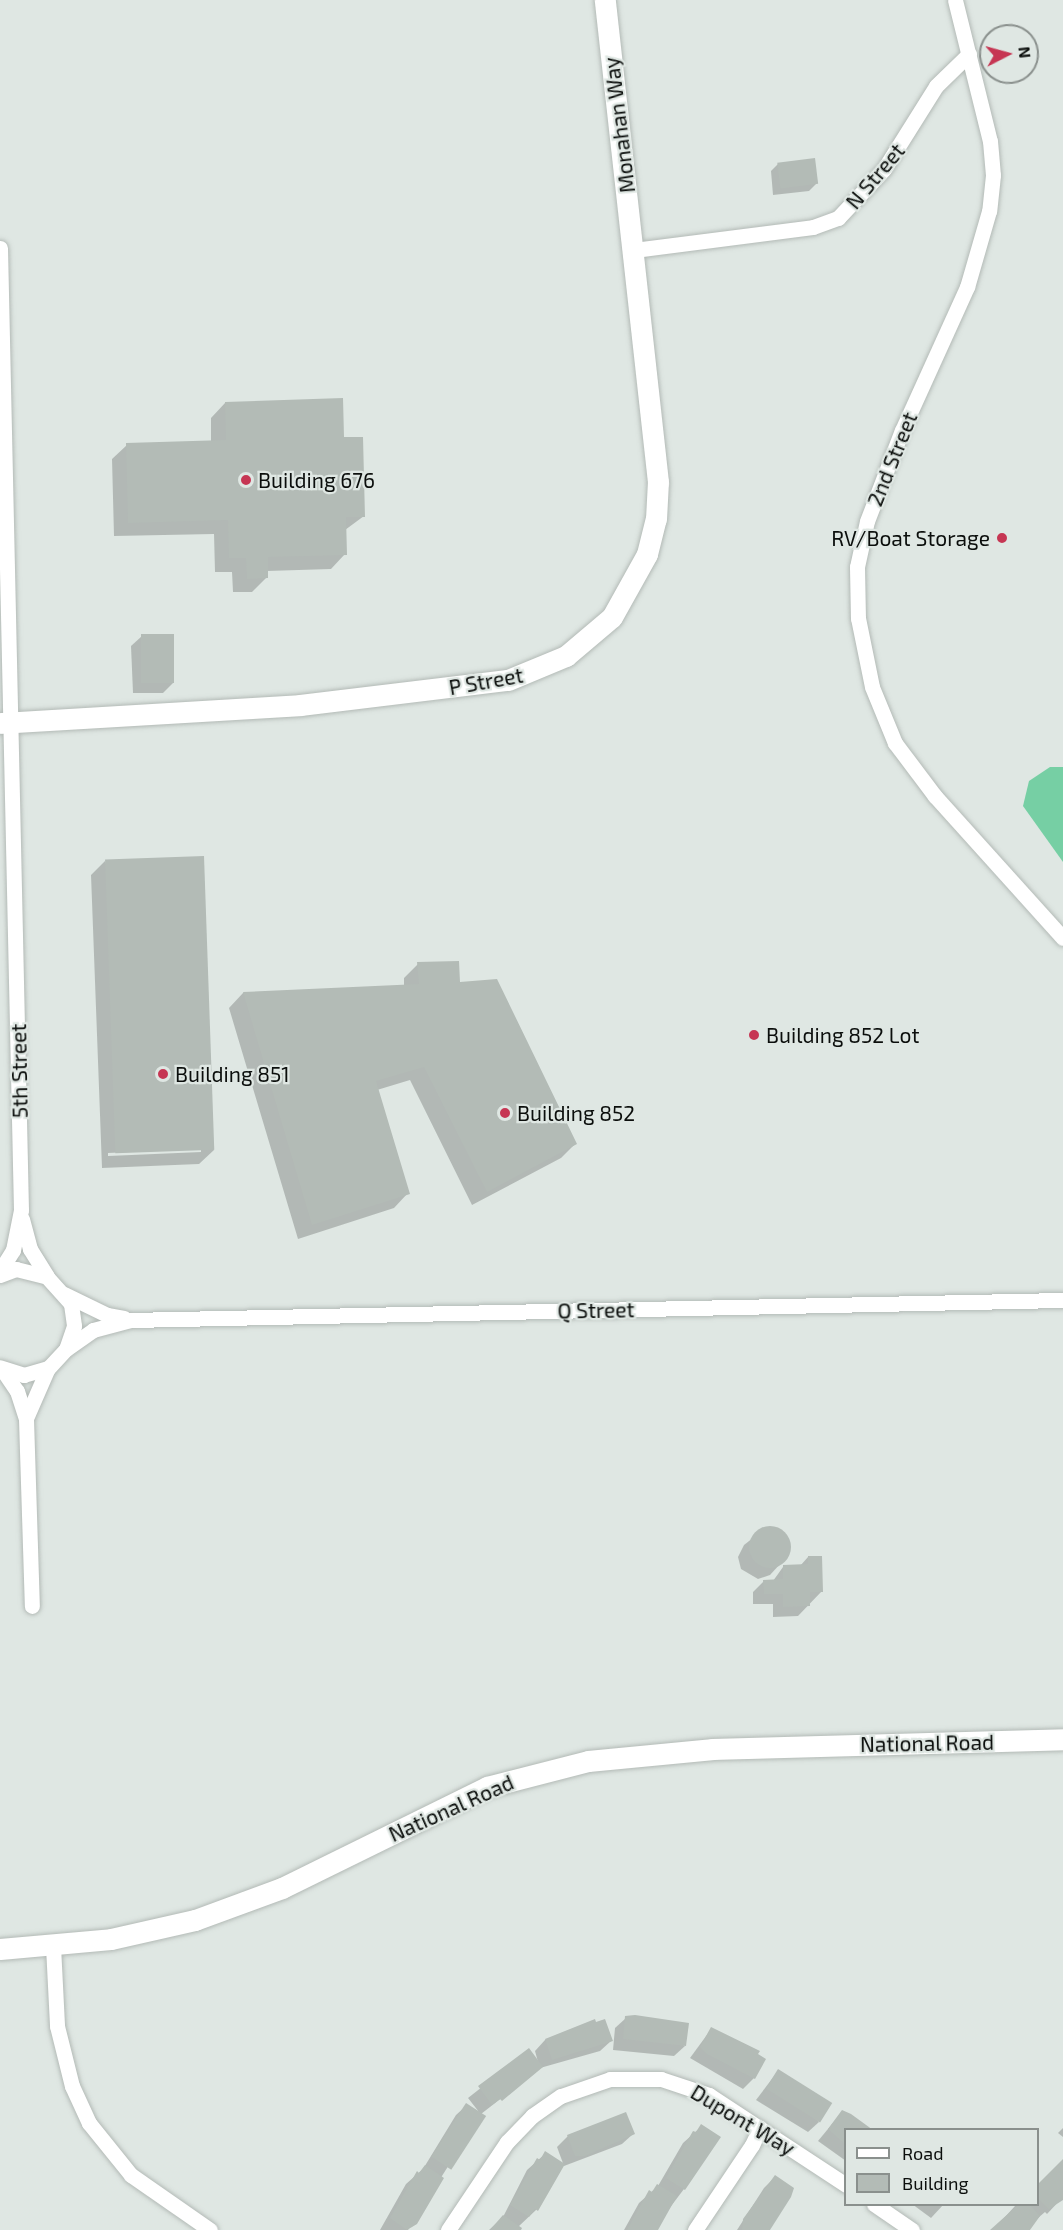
<!DOCTYPE html>
<style>
body{margin:0}
#map{position:relative;width:1063px;height:2230px;overflow:hidden;background:#dfe7e3;font-family:"Exo 2",sans-serif}
div>[style]{position:absolute}
.water>*{inset:0;background:#76cfa4}
.shadow>*{inset:0;background:#0003}
.building>*{inset:0;background:#b3bbb6;transform-origin:0 0}
.round{border-radius:50%}
.roads{filter:drop-shadow(0 0 2px #b3bab6) drop-shadow(0 0 2px #b3bab6)}
.street>*{height:15px;margin:-7.5px;padding:0 7.5px;transform-origin:7.5px;border-radius:7.5px;background:#fff}
.secondary>*{height:21px;margin:-10.5px;padding:0 10.5px;transform-origin:10.5px;border-radius:10.5px;background:#fff}
.dots>*{width:16px;height:16px;translate:-50% -50%;box-sizing:border-box;border:3px solid #dfe7e3;border-radius:50%}
span{translate:-50% -50%;white-space:nowrap;text-align:center;line-height:1.15;-webkit-text-stroke:4.5px #dfe7e3;paint-order:stroke}
.street-label{font-size:21px;color:#0b0e0c}
.poi-label{font-size:21px;color:#0b0e0c}
.left{translate:0 -50%;text-align:left}
.right{translate:-100% -50%;text-align:right}
.legend{position:absolute;left:844px;top:2128px;width:195px;height:78px;box-sizing:border-box;background:#dfe7e3;border:2px solid #8a908d;margin:0;padding:8px 10px;list-style:none;font-size:18px;color:#0b0e0c}
.legend li{display:flex;align-items:center;gap:12px;height:30px}
.legend b{width:30px;border:2px solid #8a908d}
.north{position:absolute;left:979px;top:24px;width:60px;height:60px;box-sizing:border-box;background:#dfe7e3;border:2px solid #8a908d;border-radius:50%;rotate:84deg;font-size:16px;font-weight:700;line-height:24px;text-align:center;color:#0b0e0c}
.north::after{content:'';display:block;margin:auto;width:21px;height:27px;background:#c63653;clip-path:polygon(50% 0,100% 100%,50% 72%,0 100%)}
</style>
<div id="map">
<div class="water">
<i style="clip-path:polygon(1050px 767px,1063px 767px,1063px 862px,1023px 806px,1029px 781px)"></i>
</div>
<div class="shadow">
<i style="clip-path:polygon(778px 164px,816px 184px,809px 191px,773px 195px,771px 171px)"></i>
<i style="clip-path:polygon(225px 403px,343px 439px,364px 516px,345px 530px,345px 554px,331px 569px,267px 571px,267px 577px,252px 592px,233px 592px,232px 572px,215px 572px,214px 534px,114px 536px,112px 459px,127px 445px,211px 442px,211px 418px)"></i>
<i style="clip-path:polygon(142px 636px,174px 682px,163px 693px,133px 693px,131px 646px)"></i>
<i style="clip-path:polygon(evenodd,105px 861px,214px 1150px,199px 1164px,102px 1168px,91px 875px,105px 861px,201px 1149px,201px 1152px,108px 1156px,108px 1153px,201px 1149px)"></i>
<i style="clip-path:polygon(418px 964px,575px 1144px,561px 1158px,472px 1205px,410px 1080px,377px 1090px,408px 1193px,394px 1208px,298px 1239px,229px 1008px,243px 993px,404px 986px,404px 978px)"></i>
<i style="clip-path:polygon(767px 1527px,785px 1534px,789px 1546px,781px 1563px,770px 1575px,758px 1579px,741px 1569px,738px 1557px,744px 1545px)"></i>
<i style="clip-path:polygon(808px 1557px,822px 1591px,798px 1616px,773px 1617px,773px 1604px,753px 1604px,753px 1592px,764px 1581px,773px 1581px,783px 1567px,800px 1566px)"></i>
<i style="clip-path:polygon(626px 2018px,685px 2046px,674px 2056px,613px 2050px,615px 2028px)"></i>
<i style="clip-path:polygon(712px 2028px,754px 2078px,743px 2089px,690px 2058px)"></i>
<i style="clip-path:polygon(545px 2040px,611px 2041px,600px 2051px,540px 2068px,481px 2114px,408px 2230px,380px 2230px,406px 2184px,423px 2169px,456px 2115px,467px 2105px,479px 2112px,468px 2098px,529px 2050px,538px 2062px,535px 2051px)"></i>
<i style="clip-path:polygon(778px 2071px,819px 2122px,808px 2132px,756px 2100px)"></i>
<i style="clip-path:polygon(842px 2112px,846px 2130px,846px 2161px,818px 2141px)"></i>
<i style="clip-path:polygon(702px 2126px,684px 2189px,653px 2230px,624px 2230px,639px 2203px,658px 2186px,683px 2143px)"></i>
<i style="clip-path:polygon(1063px 2128px,1063px 2137px,1058px 2133px)"></i>
<i style="clip-path:polygon(633px 2134px,622px 2144px,564px 2166px,557px 2147px,568px 2136px)"></i>
<i style="clip-path:polygon(546px 2153px,536px 2210px,518px 2227px,519px 2230px,489px 2230px,503px 2217px,527px 2170px)"></i>
<i style="clip-path:polygon(1063px 2165px,1063px 2197px,1047px 2214px,1045px 2212px,1024px 2230px,993px 2230px,1015px 2206px,1038px 2204px,1038px 2191px)"></i>
<i style="clip-path:polygon(775px 2177px,765px 2230px,737px 2230px,764px 2188px)"></i>
<i style="clip-path:polygon(912px 2204px,944px 2204px,931px 2218px)"></i>
</div>
<div class="building">
<i style="left:815px;top:158px;width:26px;height:38px;rotate:83deg"></i>
<i style="clip-path:polygon(343px 398px,344px 437px,363px 437px,365px 517px,346px 517px,347px 555px,268px 557px,268px 578px,247px 579px,246px 558px,229px 558px,228px 520px,128px 523px,126px 443px,226px 440px,225px 402px)"></i>
<i style="left:141px;top:634px;width:33px;height:49px"></i>
<i style="left:204px;top:856px;width:294px;height:99px;rotate:88deg"></i>
<i style="clip-path:polygon(459px 961px,460px 982px,497px 979px,577px 1144px,487px 1192px,424px 1067px,376px 1081px,410px 1194px,312px 1225px,243px 992px,419px 984px,417px 962px)"></i>
<i class="round" style="left:749px;top:1526px;width:42px;height:42px"></i>
<i style="clip-path:polygon(808px 1556px,822px 1556px,823px 1592px,810px 1592px,810px 1606px,783px 1607px,783px 1594px,764px 1594px,763px 1580px,783px 1579px,783px 1565px,808px 1564px)"></i>
<i style="clip-path:polygon(635px 2015px,689px 2023px,686px 2046px,623px 2039px,625px 2016px)"></i>
<i style="clip-path:polygon(595px 2019px,596px 2022px,605px 2019px,613px 2041px,552px 2060px,545px 2039px)"></i>
<i style="clip-path:polygon(711px 2027px,760px 2051px,758px 2054px,766px 2059px,755px 2079px,707px 2054px,700px 2047px)"></i>
<i style="clip-path:polygon(529px 2048px,543px 2067px,502px 2101px,500px 2099px,492px 2105px,478px 2086px)"></i>
<i style="left:778px;top:2069px;width:64px;height:23px;rotate:32deg"></i>
<i style="left:466px;top:2103px;width:24px;height:64px;rotate:33deg"></i>
<i style="clip-path:polygon(842px 2110px,851px 2114px,873px 2130px,846px 2130px,846px 2145px,828px 2129px)"></i>
<i style="clip-path:polygon(626px 2112px,635px 2134px,585px 2156px,575px 2156px,567px 2135px)"></i>
<i style="clip-path:polygon(701px 2124px,721px 2137px,685px 2190px,666px 2178px,693px 2131px,696px 2132px)"></i>
<i style="clip-path:polygon(545px 2151px,565px 2164px,538px 2211px,535px 2209px,529px 2217px,510px 2205px,537px 2158px,540px 2160px)"></i>
<i style="clip-path:polygon(1063px 2159px,1063px 2200px,1049px 2209px,1038px 2198px,1038px 2184px)"></i>
<i style="clip-path:polygon(425px 2165px,444px 2178px,417px 2224px,407px 2230px,390px 2218px,417px 2171px,419px 2173px)"></i>
<i style="clip-path:polygon(775px 2175px,794px 2188px,791px 2197px,770px 2230px,742px 2230px,743px 2219px)"></i>
<i style="clip-path:polygon(657px 2184px,677px 2196px,658px 2230px,627px 2230px,649px 2190px,652px 2192px)"></i>
<i style="clip-path:polygon(1019px 2204px,1029px 2204px,1040px 2216px,1030px 2230px,990px 2230px)"></i>
<i style="clip-path:polygon(503px 2215px,522px 2228px,521px 2230px,490px 2230px)"></i>
</div>
<div class="roads">
<div class="street">
<i style="left:955px;top:0;width:145px;rotate:76.1deg"></i>
<i style="left:990px;top:141px;width:34px;rotate:85deg"></i>
<i style="left:993px;top:175px;width:36px;rotate:96deg"></i>
<i style="left:989px;top:211px;width:79px;rotate:106.1deg"></i>
<i style="left:967px;top:287px;width:157px;rotate:114.4deg"></i>
<i style="left:902px;top:430px;width:97px;rotate:111deg"></i>
<i style="left:867px;top:521px;width:47px;rotate:102.3deg"></i>
<i style="left:857px;top:567px;width:51px;rotate:88.9deg"></i>
<i style="left:858px;top:618px;width:70px;rotate:78.5deg"></i>
<i style="left:872px;top:687px;width:61px;rotate:67.7deg"></i>
<i style="left:895px;top:743px;width:66px;rotate:53deg"></i>
<i style="left:935px;top:796px;width:191px;rotate:48deg"></i>
<i style="left:0;top:248px;width:962px;rotate:88.75deg"></i>
<i style="left:21px;top:1210px;width:41px;rotate:101.3deg"></i>
<i style="left:13px;top:1250px;width:25px;rotate:122deg"></i>
<i style="left:634px;top:250px;width:180px;rotate:-7.3deg"></i>
<i style="left:813px;top:227px;width:27px;rotate:-20deg"></i>
<i style="left:838px;top:218px;width:67px;rotate:-46.8deg"></i>
<i style="left:884px;top:169px;width:98px;rotate:-57.9deg"></i>
<i style="left:936px;top:86px;width:46px;rotate:-44.1deg"></i>
<i style="left:22px;top:1219px;width:31px;rotate:75deg"></i>
<i style="left:30px;top:1249px;width:32px;rotate:58deg"></i>
<i style="left:0;top:1275px;width:17px;rotate:-21deg"></i>
<i style="left:16px;top:1269px;width:32px;rotate:14deg"></i>
<i style="left:47px;top:1277px;width:36px;rotate:48deg"></i>
<i style="left:71px;top:1304px;width:22px;rotate:82deg"></i>
<i style="left:74px;top:1326px;width:24px;rotate:109deg"></i>
<i style="left:66px;top:1349px;width:26px;rotate:133deg"></i>
<i style="left:48px;top:1368px;width:25px;rotate:164deg"></i>
<i style="left:24px;top:1375px;width:25px;rotate:-162deg"></i>
<i style="left:64px;top:1294px;width:48px;rotate:26deg"></i>
<i style="left:107px;top:1315px;width:17px;rotate:10deg"></i>
<i style="left:66px;top:1349px;width:33px;rotate:-35deg"></i>
<i style="left:93px;top:1330px;width:38px;rotate:-15deg"></i>
<i style="left:130px;top:1320px;width:933px;rotate:-1.23deg"></i>
<i style="left:2px;top:1369px;width:27px;rotate:56deg"></i>
<i style="left:17px;top:1391px;width:29px;rotate:72deg"></i>
<i style="left:26px;top:1419px;width:187px;rotate:88.2deg"></i>
<i style="left:27px;top:1416px;width:52px;rotate:-66.4deg"></i>
<i style="left:53px;top:1946px;width:80px;rotate:87.1deg"></i>
<i style="left:57px;top:2026px;width:62px;rotate:76deg"></i>
<i style="left:72px;top:2086px;width:41px;rotate:65.3deg"></i>
<i style="left:89px;top:2123px;width:67px;rotate:51.1deg"></i>
<i style="left:131px;top:2175px;width:96px;rotate:34.8deg"></i>
<i style="left:874px;top:2204px;width:46px;rotate:34.4deg"></i>
<i style="left:448px;top:2230px;width:106px;rotate:-56.2deg"></i>
<i style="left:507px;top:2142px;width:36px;rotate:-46deg"></i>
<i style="left:532px;top:2116px;width:35px;rotate:-35deg"></i>
<i style="left:561px;top:2096px;width:52px;rotate:-19.1deg"></i>
<i style="left:610px;top:2079px;width:51px"></i>
<i style="left:661px;top:2079px;width:51px;rotate:18.4deg"></i>
<i style="left:709px;top:2095px;width:164px;rotate:33.3deg"></i>
<i style="left:695px;top:2230px;width:102px;rotate:-56.2deg"></i>
<i style="left:752px;top:2145px;width:19px;rotate:-65deg"></i>
</div>
<div class="secondary">
<i style="left:0;top:723px;width:301px;rotate:-3.4deg"></i>
<i style="left:300px;top:705px;width:209px;rotate:-6.9deg"></i>
<i style="left:508px;top:680px;width:63px;rotate:-22.5deg"></i>
<i style="left:566px;top:656px;width:60px;rotate:-40.3deg"></i>
<i style="left:612px;top:617px;width:72px;rotate:-60.9deg"></i>
<i style="left:647px;top:554px;width:36px;rotate:-76deg"></i>
<i style="left:656px;top:519px;width:37px;rotate:-87deg"></i>
<i style="left:658px;top:482px;width:485px;rotate:-96.3deg"></i>
<i style="left:0;top:1949px;width:111px;rotate:-5.1deg"></i>
<i style="left:111px;top:1939px;width:86px;rotate:-12.7deg"></i>
<i style="left:195px;top:1920px;width:93px;rotate:-20.2deg"></i>
<i style="left:282px;top:1888px;width:229px;rotate:-26.2deg"></i>
<i style="left:487px;top:1787px;width:104px;rotate:-14.4deg"></i>
<i style="left:588px;top:1761px;width:126px;rotate:-5.5deg"></i>
<i style="left:713px;top:1749px;width:350px;rotate:-1.6deg"></i>
</div>
</div>
<div class="dots">
<i style="left:246px;top:480px;background:#c63653"></i>
<i style="left:1002px;top:538px;background:#c63653"></i>
<i style="left:754px;top:1035px;background:#c63653"></i>
<i style="left:163px;top:1074px;background:#c63653"></i>
<i style="left:505px;top:1113px;background:#c63653"></i>
</div>
<div class="street-label">
<span style="left:619px;top:125px;rotate:-97deg">Monahan Way</span>
<span style="left:875px;top:176px;rotate:-50deg">N Street</span>
<span style="left:892px;top:459px;rotate:-68deg">2nd Street</span>
<span style="left:486px;top:681px;rotate:-10deg">P Street</span>
<span style="left:19px;top:1071px;rotate:-91deg">5th Street</span>
<span style="left:596px;top:1310px;rotate:-1deg">Q Street</span>
<span style="left:927px;top:1743px;rotate:-1deg">National Road</span>
<span style="left:451px;top:1808px;rotate:-24deg">National Road</span>
<span style="left:743px;top:2120px;rotate:31deg">Dupont Way</span>
</div>
<div class="poi-label">
<span class="left" style="left:258px;top:480px">Building 676</span>
<span class="right" style="left:990px;top:538px">RV/Boat Storage</span>
<span class="left" style="left:766px;top:1035px">Building 852 Lot</span>
<span class="left" style="left:175px;top:1074px">Building 851</span>
<span class="left" style="left:517px;top:1113px">Building 852</span>
</div>
<ul class="legend">
<li><b style="height:8px;background:#fff"></b>Road</li>
<li><b style="height:16px;background:#b3bbb6"></b>Building</li>
</ul>
<div class="north">N</div>
</div>
